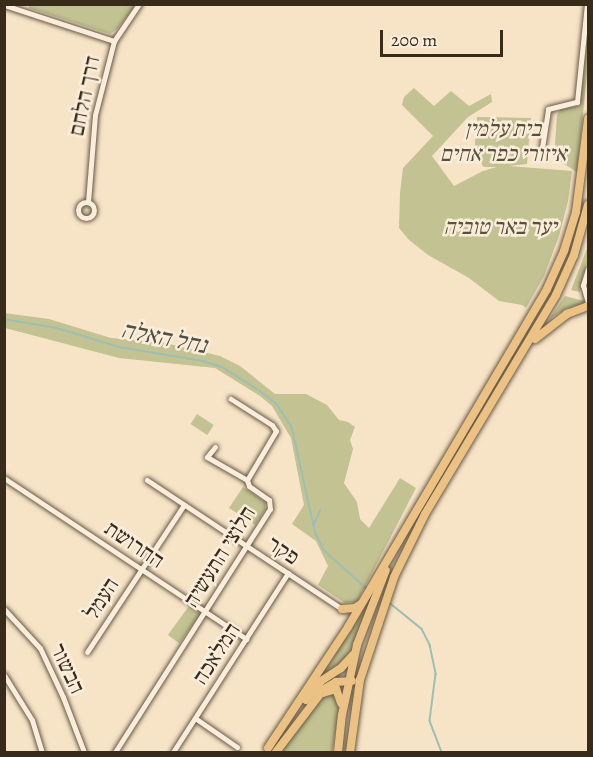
<!DOCTYPE html>
<meta charset="utf-8">
<style>
body{margin:0}
#map{position:relative;width:593px;height:757px;overflow:hidden;background:#f7e4c7;font-family:Alegreya,"Frank Ruhl Libre",serif}
div>[style]{position:absolute}
.green>*{inset:0;background:#c2c292;transform-origin:0 0}
.stream>*{height:1.5px;margin:-0.75px;padding:0 0.75px;transform-origin:0.75px;border-radius:0.75px;background:#9dbfb2}
.roads{filter:drop-shadow(0 0 2px #685945) drop-shadow(0 0 2px #685945)}
.minor>*{height:5px;margin:-2.5px;padding:0 2.5px;transform-origin:2.5px;border-radius:2.5px;background:#faeddb}
.minor>.ring{margin:-2.5px;padding:0;box-sizing:content-box;background:none;border:5px solid #faeddb;border-radius:50%}
.highway>*{height:8px;margin:-4px;padding:0 4px;transform-origin:4px;border-radius:4px;background:#ecc284}
span{translate:-50% -50%;white-space:nowrap;text-align:center;line-height:1.15;-webkit-text-stroke:5px #faeddb;paint-order:stroke}
.street-label{font-size:22px;color:#392b1a}
.park-label{font-size:22px;color:#5b5138;font-style:italic}
.water-label{font-size:24px;color:#525040;font-style:italic}
.frame{position:absolute;inset:0;border:6px solid #392b1a;pointer-events:none}
.scale{position:absolute;left:380px;top:30px;width:123px;height:27px;box-sizing:border-box;border:3px solid #392b1a;border-top:0;padding-left:8px;font-size:18px;line-height:21px;white-space:nowrap;color:#392b1a;-webkit-text-stroke:4px #faeddb;paint-order:stroke}
</style>
<div id="map">
<div class="green">
<i style="clip-path:polygon(30px 4px,136px 5px,117px 29px,110px 34px,29px 8px)"></i>
<i style="clip-path:polygon(588px 15px,588px 65px,577px 172px,554px 158px,557px 115px,561px 108px,579px 106px)"></i>
<i style="clip-path:polygon(414px 88px,434px 106px,451px 91px,469px 106px,491px 94px,492px 102px,468px 117px,432px 156px,454px 186px,483px 171px,497px 167px,484px 167px,474px 156px,477px 117px,531px 118px,527px 164px,509px 166px,572px 171px,568px 201px,559px 236px,544px 276px,526px 308px,522px 305px,499px 301px,469px 278px,428px 255px,408px 239px,399px 228px,400px 193px,403px 168px,433px 136px,402px 105px,404px 97px)"></i>
<i style="clip-path:polygon(588px 246px,588px 261px,583px 275px,580px 292px,571px 290px)"></i>
<i style="clip-path:polygon(565px 296px,584px 301px,584px 304px,567px 308px,549px 319px)"></i>
<i style="clip-path:polygon(4px 313px,49px 319px,111px 338px,161px 342px,220px 356px,240px 366px,275px 394px,306px 394px,327px 405px,339px 420px,348px 422px,355px 427px,350px 440px,353px 449px,344px 483px,357px 502px,360px 519px,369px 528px,400px 478px,416px 488px,357px 602px,345px 603px,318px 585px,328px 566px,316px 541px,292px 524px,304px 505px,291px 438px,272px 406px,260px 396px,215px 368px,119px 358px,5px 328px)"></i>
<i style="left:197px;top:414px;width:20px;height:12px;rotate:33deg"></i>
<i style="clip-path:polygon(243px 487px,265px 502px,265px 510px,255px 525px,229px 508px)"></i>
<i style="clip-path:polygon(375px 585px,378px 586px,354px 649px,346px 662px,308px 694px)"></i>
<i style="left:189px;top:606px;width:14px;height:36px;rotate:36deg"></i>
<i style="clip-path:polygon(335px 692px,339px 709px,332px 752px,280px 752px,322px 698px)"></i>
</div>
<div class="stream">
<i style="left:4px;top:319px;width:54px;rotate:9.6deg"></i>
<i style="left:57px;top:328px;width:65px;rotate:17deg"></i>
<i style="left:119px;top:347px;width:85px;rotate:9.5deg"></i>
<i style="left:203px;top:361px;width:20px;rotate:18deg"></i>
<i style="left:222px;top:367px;width:45px;rotate:32.3deg"></i>
<i style="left:260px;top:391px;width:21px;rotate:37deg"></i>
<i style="left:277px;top:404px;width:27px;rotate:57deg"></i>
<i style="left:292px;top:427px;width:110px;rotate:77.4deg"></i>
<i style="left:316px;top:534px;width:18px;rotate:63deg"></i>
<i style="left:324px;top:550px;width:57px;rotate:42.1deg"></i>
<i style="left:313px;top:526px;width:17px;rotate:-65deg"></i>
<i style="left:390px;top:603px;width:41px;rotate:39.1deg"></i>
<i style="left:422px;top:629px;width:18px;rotate:63deg"></i>
<i style="left:430px;top:645px;width:30px;rotate:78deg"></i>
<i style="left:436px;top:674px;width:47px;rotate:97.3deg"></i>
<i style="left:430px;top:721px;width:33px;rotate:69deg"></i>
</div>
<div class="roads">
<div class="minor">
<i style="left:4px;top:5px;width:116px;rotate:18.1deg"></i>
<i style="left:542px;top:148px;width:39px;rotate:-81deg"></i>
<i style="left:548px;top:109px;width:30px;rotate:-14deg"></i>
<i style="left:577px;top:102px;width:99px;rotate:-84.2deg"></i>
<i style="left:88px;top:202px;width:87px;rotate:-85.4deg"></i>
<i style="left:95px;top:115px;width:76px;rotate:-75.6deg"></i>
<i style="left:114px;top:41px;width:45px;rotate:-56deg"></i>
<i class="ring" style="left:78px;top:202px;width:11px;height:11px"></i>
<i style="left:588px;top:269px;width:17px;rotate:107deg"></i>
<i style="left:583px;top:285px;width:19px;rotate:74deg"></i>
<i style="left:215px;top:447px;width:13px;rotate:129deg"></i>
<i style="left:207px;top:457px;width:46px;rotate:29.9deg"></i>
<i style="left:4px;top:478px;width:291px;rotate:33.6deg"></i>
<i style="left:147px;top:480px;width:234px;rotate:33.5deg"></i>
<i style="left:4px;top:609px;width:53px;rotate:47.3deg"></i>
<i style="left:40px;top:648px;width:54px;rotate:64.9deg"></i>
<i style="left:63px;top:697px;width:59px;rotate:69.1deg"></i>
<i style="left:87px;top:652px;width:176px;rotate:-56.6deg"></i>
<i style="left:4px;top:675px;width:53px;rotate:58.1deg"></i>
<i style="left:32px;top:720px;width:34px;rotate:73deg"></i>
<i style="left:195px;top:718px;width:51px;rotate:34.6deg"></i>
<i style="left:115px;top:752px;width:288px;rotate:-57.5deg"></i>
<i style="left:270px;top:509px;width:9px;rotate:-96deg"></i>
<i style="left:269px;top:500px;width:24px;rotate:-145deg"></i>
<i style="left:249px;top:486px;width:6px;rotate:-108deg"></i>
<i style="left:247px;top:480px;width:57px;rotate:-59.4deg"></i>
<i style="left:276px;top:431px;width:7px;rotate:-124deg"></i>
<i style="left:272px;top:425px;width:49px;rotate:-147.6deg"></i>
<i style="left:173px;top:752px;width:213px;rotate:-57.3deg"></i>
</div>
<div class="highway">
<i style="left:535px;top:339px;width:41px;rotate:-38deg"></i>
<i style="left:567px;top:314px;width:22px;rotate:-21deg"></i>
<i style="left:342px;top:609px;width:13px;rotate:-4deg"></i>
<i style="left:355px;top:608px;width:7px;rotate:-34deg"></i>
<i style="left:323px;top:693px;width:14px;rotate:-17deg"></i>
<i style="left:336px;top:689px;width:15px;rotate:70deg"></i>
<i style="left:306px;top:700px;width:24px;rotate:-52deg"></i>
<i style="left:321px;top:681px;width:24px;rotate:-33deg"></i>
<i style="left:341px;top:668px;width:18px;rotate:-47deg"></i>
<i style="left:268px;top:748px;width:145px;rotate:-56.5deg"></i>
<i style="left:348px;top:627px;width:392px;rotate:-59.5deg"></i>
<i style="left:547px;top:289px;width:42px;rotate:-65.9deg"></i>
<i style="left:564px;top:251px;width:41px;rotate:-72.9deg"></i>
<i style="left:576px;top:212px;width:94px;rotate:-82.6deg"></i>
<i style="left:276px;top:752px;width:79px;rotate:-52.7deg"></i>
<i style="left:324px;top:689px;width:14px;rotate:-30deg"></i>
<i style="left:336px;top:682px;width:16px;rotate:-4deg"></i>
<i style="left:338px;top:752px;width:37px;rotate:-84deg"></i>
<i style="left:342px;top:715px;width:72px;rotate:-77.9deg"></i>
<i style="left:357px;top:645px;width:80px;rotate:-68.9deg"></i>
<i style="left:350px;top:752px;width:73px;rotate:-82.1deg"></i>
<i style="left:360px;top:680px;width:108px;rotate:-71.7deg"></i>
<i style="left:394px;top:577px;width:70px;rotate:-63.8deg"></i>
<i style="left:425px;top:514px;width:255px;rotate:-59.1deg"></i>
<i style="left:556px;top:295px;width:44px;rotate:-65.8deg"></i>
<i style="left:574px;top:255px;width:52px;rotate:-74.4deg"></i>
</div>
</div>
<div class="street-label">
<span style="left:85px;top:96px;rotate:-78deg">דרך הלחם</span>
<span style="left:134px;top:545px;rotate:34deg">החרושת</span>
<span style="left:283px;top:551px;rotate:33deg">פקר</span>
<span style="left:220px;top:557px;rotate:-58deg">חלוצי התעשיה</span>
<span style="left:102px;top:599px;rotate:-57deg">העמל</span>
<span style="left:217px;top:654px;rotate:-57deg">המלאכה</span>
<span style="left:67px;top:669px;rotate:65deg">הבשור</span>
</div>
<div class="park-label">
<span style="left:503px;top:142px">בית עלמין<br>איזורי כפר אחים</span>
<span style="left:500px;top:228px">יער באר טוביה</span>
</div>
<div class="water-label">
<span style="left:164px;top:338px;rotate:11deg">נחל האלה</span>
</div>
<div class="frame"></div>
<div class="scale">200 m</div>
</div>
